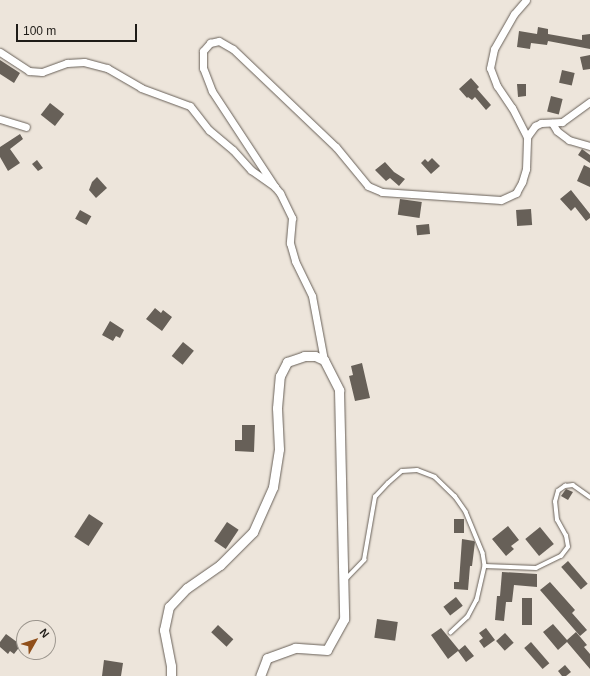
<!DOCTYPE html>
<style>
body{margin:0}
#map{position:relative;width:590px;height:676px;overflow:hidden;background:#ede5db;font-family:Helvetica,sans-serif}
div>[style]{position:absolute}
.building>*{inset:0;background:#676058;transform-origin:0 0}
.roads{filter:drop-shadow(0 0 1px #686058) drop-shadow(0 0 1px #686058)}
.service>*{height:3.5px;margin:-1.75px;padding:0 1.75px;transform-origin:1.75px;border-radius:1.75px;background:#fff}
.minor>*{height:7px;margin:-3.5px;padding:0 3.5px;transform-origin:3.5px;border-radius:3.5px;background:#fff}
.tertiary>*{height:9px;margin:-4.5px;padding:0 4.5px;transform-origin:4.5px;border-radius:4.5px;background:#fff}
span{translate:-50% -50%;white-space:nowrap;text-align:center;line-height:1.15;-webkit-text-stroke:4px #ede5db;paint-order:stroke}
.north{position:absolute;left:16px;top:620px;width:40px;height:40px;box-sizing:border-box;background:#ede5db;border:1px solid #9b958d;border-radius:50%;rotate:51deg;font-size:11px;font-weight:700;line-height:16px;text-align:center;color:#1f1c18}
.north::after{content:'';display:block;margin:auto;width:14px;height:18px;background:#904f1a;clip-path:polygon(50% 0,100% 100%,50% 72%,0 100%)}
.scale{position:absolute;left:16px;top:24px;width:121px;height:18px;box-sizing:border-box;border:2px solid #1f1c18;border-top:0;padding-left:5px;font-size:12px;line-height:14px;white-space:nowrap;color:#1f1c18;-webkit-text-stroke:3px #ede5db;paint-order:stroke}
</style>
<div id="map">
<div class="building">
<i style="clip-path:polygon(538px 27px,548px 29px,548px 34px,582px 40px,582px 35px,590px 34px,590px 49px,548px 41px,547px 45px,531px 43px,530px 49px,517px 47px,519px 31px,537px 34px)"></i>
<i style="clip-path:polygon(590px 55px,590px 69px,583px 70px,580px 57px)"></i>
<i style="clip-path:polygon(0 60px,20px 73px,14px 83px,0 74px)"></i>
<i style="left:562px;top:70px;width:13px;height:13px;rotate:13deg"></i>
<i style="clip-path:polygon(471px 78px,479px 87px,477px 89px,491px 105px,486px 110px,475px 97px,472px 100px,468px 97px,467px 98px,459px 89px)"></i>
<i style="clip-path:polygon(517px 84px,526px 84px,526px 96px,518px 97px)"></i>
<i style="left:551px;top:96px;width:12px;height:16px;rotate:14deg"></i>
<i style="left:50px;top:103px;width:18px;height:15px;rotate:38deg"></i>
<i style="clip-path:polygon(20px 134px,23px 139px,10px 149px,20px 163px,8px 171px,0 157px,0 147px)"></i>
<i style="clip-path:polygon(582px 149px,590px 155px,590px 163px,578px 155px)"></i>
<i style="clip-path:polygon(432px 158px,440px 166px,431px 174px,421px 163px,425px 159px,428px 162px)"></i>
<i style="clip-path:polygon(37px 160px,43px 168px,38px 171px,32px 164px)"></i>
<i style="clip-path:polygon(385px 162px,394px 172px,405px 179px,399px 186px,390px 178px,386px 181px,375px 170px)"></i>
<i style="clip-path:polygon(584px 165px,590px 168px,590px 187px,577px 181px)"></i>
<i style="clip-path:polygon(97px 177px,107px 188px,96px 198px,89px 190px,92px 182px)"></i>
<i style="clip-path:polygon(571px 190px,590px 214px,590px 218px,586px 221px,575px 207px,571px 211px,560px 199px)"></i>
<i style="left:400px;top:199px;width:22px;height:16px;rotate:8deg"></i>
<i style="left:531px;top:209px;width:16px;height:15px;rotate:86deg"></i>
<i style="left:80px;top:210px;width:13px;height:10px;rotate:29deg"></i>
<i style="left:429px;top:224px;width:10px;height:13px;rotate:84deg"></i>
<i style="clip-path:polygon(155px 308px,161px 313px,163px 310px,172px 317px,162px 331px,146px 319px)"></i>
<i style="clip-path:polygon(110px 321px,124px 330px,120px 338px,116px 336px,113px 341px,102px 335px)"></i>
<i style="left:183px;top:342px;width:14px;height:18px;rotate:39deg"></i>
<i style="clip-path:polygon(362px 363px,370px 398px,355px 401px,349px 376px,353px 375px,351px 366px)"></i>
<i style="clip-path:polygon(242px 425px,255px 425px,254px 452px,235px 451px,235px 440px,242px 440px)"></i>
<i style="clip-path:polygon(566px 489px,573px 492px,568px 500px,561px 496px)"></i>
<i style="left:89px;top:514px;width:17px;height:27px;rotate:33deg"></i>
<i style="left:454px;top:519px;width:10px;height:14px"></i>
<i style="left:227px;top:522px;width:14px;height:23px;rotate:34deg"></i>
<i style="clip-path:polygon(508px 526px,519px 540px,511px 546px,514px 549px,506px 556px,492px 539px)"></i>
<i style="left:540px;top:527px;width:22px;height:19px;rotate:51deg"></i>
<i style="clip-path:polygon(462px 539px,474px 541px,475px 542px,472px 566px,470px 566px,468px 590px,454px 589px,454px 582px,459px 582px)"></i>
<i style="left:568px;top:561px;width:30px;height:9px;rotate:49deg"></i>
<i style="clip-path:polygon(502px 572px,537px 574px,537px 587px,514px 585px,512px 602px,506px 602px,504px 621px,495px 620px,497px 596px,500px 596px)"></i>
<i style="clip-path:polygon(550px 582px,575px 610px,572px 613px,587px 630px,580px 636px,540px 590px)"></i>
<i style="left:456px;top:597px;width:11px;height:16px;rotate:52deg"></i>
<i style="left:522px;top:598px;width:10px;height:27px"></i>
<i style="left:377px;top:619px;width:21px;height:19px;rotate:8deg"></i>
<i style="clip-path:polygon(553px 624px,567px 640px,576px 632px,587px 645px,584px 647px,590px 654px,590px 669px,567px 642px,558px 650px,543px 632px)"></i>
<i style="left:218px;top:625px;width:21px;height:10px;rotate:43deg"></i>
<i style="clip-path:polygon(441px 628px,459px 650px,465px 645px,474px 656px,466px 662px,458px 651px,448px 659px,431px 635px)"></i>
<i style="clip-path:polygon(486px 628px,495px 640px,484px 648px,479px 641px,483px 638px,479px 633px)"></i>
<i style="left:505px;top:633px;width:13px;height:12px;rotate:48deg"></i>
<i style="clip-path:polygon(6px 634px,21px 645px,14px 654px,10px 651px,8px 654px,0 647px,0 642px)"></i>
<i style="left:531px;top:642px;width:28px;height:9px;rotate:49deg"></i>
<i style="clip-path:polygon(104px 660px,123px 663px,121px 676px,102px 676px)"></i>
<i style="clip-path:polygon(565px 665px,571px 672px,566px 676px,562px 676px,558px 671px)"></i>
</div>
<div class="roads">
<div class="service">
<i style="left:485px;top:566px;width:51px;rotate:2.2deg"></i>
<i style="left:536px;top:568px;width:28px;rotate:-26deg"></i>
<i style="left:561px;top:556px;width:11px;rotate:-52deg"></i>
<i style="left:568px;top:547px;width:11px;rotate:-100deg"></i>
<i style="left:566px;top:536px;width:18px;rotate:-119deg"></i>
<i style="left:557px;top:520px;width:18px;rotate:-96deg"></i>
<i style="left:555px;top:502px;width:11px;rotate:-75deg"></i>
<i style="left:558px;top:491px;width:9px;rotate:-36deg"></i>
<i style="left:565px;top:486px;width:8px;rotate:-7deg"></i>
<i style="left:573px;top:485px;width:21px;rotate:35deg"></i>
<i style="left:345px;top:580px;width:28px;rotate:-46deg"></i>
<i style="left:364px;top:560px;width:64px;rotate:-80.1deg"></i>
<i style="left:375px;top:497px;width:19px;rotate:-47deg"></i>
<i style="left:388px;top:483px;width:18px;rotate:-41deg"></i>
<i style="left:402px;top:471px;width:15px;rotate:-4deg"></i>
<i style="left:417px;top:470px;width:19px;rotate:21deg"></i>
<i style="left:435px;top:477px;width:28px;rotate:44deg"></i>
<i style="left:455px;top:496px;width:19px;rotate:55deg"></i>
<i style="left:466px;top:512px;width:44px;rotate:67.5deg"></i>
<i style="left:483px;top:553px;width:13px;rotate:81deg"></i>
<i style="left:485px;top:566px;width:35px;rotate:103deg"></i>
<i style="left:477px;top:600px;width:19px;rotate:118deg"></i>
<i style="left:468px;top:617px;width:23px;rotate:137deg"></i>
</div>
<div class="minor">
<i style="left:0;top:52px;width:35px;rotate:33deg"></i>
<i style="left:29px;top:71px;width:13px;rotate:4deg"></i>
<i style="left:42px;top:72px;width:27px;rotate:-20deg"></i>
<i style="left:67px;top:63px;width:17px;rotate:-3deg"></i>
<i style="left:84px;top:62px;width:24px;rotate:15deg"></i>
<i style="left:107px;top:68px;width:39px;rotate:30deg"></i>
<i style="left:141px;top:88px;width:52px;rotate:20.2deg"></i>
<i style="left:190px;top:106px;width:31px;rotate:52deg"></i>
<i style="left:209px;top:130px;width:31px;rotate:40deg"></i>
<i style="left:233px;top:150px;width:27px;rotate:48deg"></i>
<i style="left:251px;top:170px;width:29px;rotate:35deg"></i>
<i style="left:275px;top:187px;width:8px;rotate:50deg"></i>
<i style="left:280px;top:193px;width:28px;rotate:64deg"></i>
<i style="left:292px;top:218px;width:25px;rotate:95deg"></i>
<i style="left:290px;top:243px;width:19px;rotate:74deg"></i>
<i style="left:295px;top:261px;width:39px;rotate:64deg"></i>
<i style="left:312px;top:296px;width:65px;rotate:79.4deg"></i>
<i style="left:0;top:119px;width:27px;rotate:17deg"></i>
<i style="left:552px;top:123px;width:9px;rotate:58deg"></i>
<i style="left:557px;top:131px;width:15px;rotate:37deg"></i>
<i style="left:569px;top:140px;width:22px;rotate:16deg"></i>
<i style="left:527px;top:137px;width:14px;rotate:-54deg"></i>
<i style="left:535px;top:126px;width:7px;rotate:-27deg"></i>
<i style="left:541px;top:123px;width:21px;rotate:-3deg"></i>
<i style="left:562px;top:122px;width:34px;rotate:-36deg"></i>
<i style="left:275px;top:187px;width:115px;rotate:-123.3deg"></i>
<i style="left:212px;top:91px;width:25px;rotate:-111deg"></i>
<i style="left:203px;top:68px;width:17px;rotate:-90deg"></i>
<i style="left:203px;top:51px;width:11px;rotate:-49deg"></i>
<i style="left:210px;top:43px;width:9px;rotate:-13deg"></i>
<i style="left:219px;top:41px;width:16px;rotate:30deg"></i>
<i style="left:233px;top:49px;width:142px;rotate:43.6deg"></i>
<i style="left:336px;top:147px;width:50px;rotate:50.6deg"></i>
<i style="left:368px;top:186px;width:15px;rotate:23deg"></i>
<i style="left:382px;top:192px;width:119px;rotate:3.8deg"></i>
<i style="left:501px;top:200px;width:17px;rotate:-25deg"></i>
<i style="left:516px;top:193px;width:13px;rotate:-61deg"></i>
<i style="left:522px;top:182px;width:14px;rotate:-73deg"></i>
<i style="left:526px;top:169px;width:32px;rotate:-88deg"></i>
<i style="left:527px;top:137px;width:33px;rotate:-117deg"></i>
<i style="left:512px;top:108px;width:27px;rotate:-124deg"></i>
<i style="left:497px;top:86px;width:19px;rotate:-111deg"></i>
<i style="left:490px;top:68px;width:19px;rotate:-78deg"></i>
<i style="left:494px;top:49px;width:40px;rotate:-60.3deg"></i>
<i style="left:514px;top:14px;width:18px;rotate:-49deg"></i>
</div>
<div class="tertiary">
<i style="left:171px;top:676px;width:10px;rotate:-90deg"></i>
<i style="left:171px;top:666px;width:37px;rotate:-101deg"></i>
<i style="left:164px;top:630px;width:24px;rotate:-78deg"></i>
<i style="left:169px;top:607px;width:26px;rotate:-47deg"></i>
<i style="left:187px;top:588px;width:40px;rotate:-34.9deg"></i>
<i style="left:220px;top:565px;width:47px;rotate:-45deg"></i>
<i style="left:253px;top:532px;width:49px;rotate:-66deg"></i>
<i style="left:273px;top:487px;width:38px;rotate:-81deg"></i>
<i style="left:279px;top:449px;width:41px;rotate:-92.8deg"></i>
<i style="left:277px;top:408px;width:32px;rotate:-85deg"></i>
<i style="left:280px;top:376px;width:16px;rotate:-63deg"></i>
<i style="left:287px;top:362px;width:18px;rotate:-19deg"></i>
<i style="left:304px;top:356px;width:11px"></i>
<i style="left:315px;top:356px;width:10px;rotate:24deg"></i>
<i style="left:324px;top:360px;width:34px;rotate:63deg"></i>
<i style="left:339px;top:390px;width:229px;rotate:88.7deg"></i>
<i style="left:344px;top:619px;width:35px;rotate:119deg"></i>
<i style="left:327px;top:650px;width:32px;rotate:-176deg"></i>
<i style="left:295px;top:648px;width:30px;rotate:160deg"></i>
<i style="left:267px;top:658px;width:19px;rotate:111deg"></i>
</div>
</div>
<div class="north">N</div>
<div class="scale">100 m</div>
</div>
